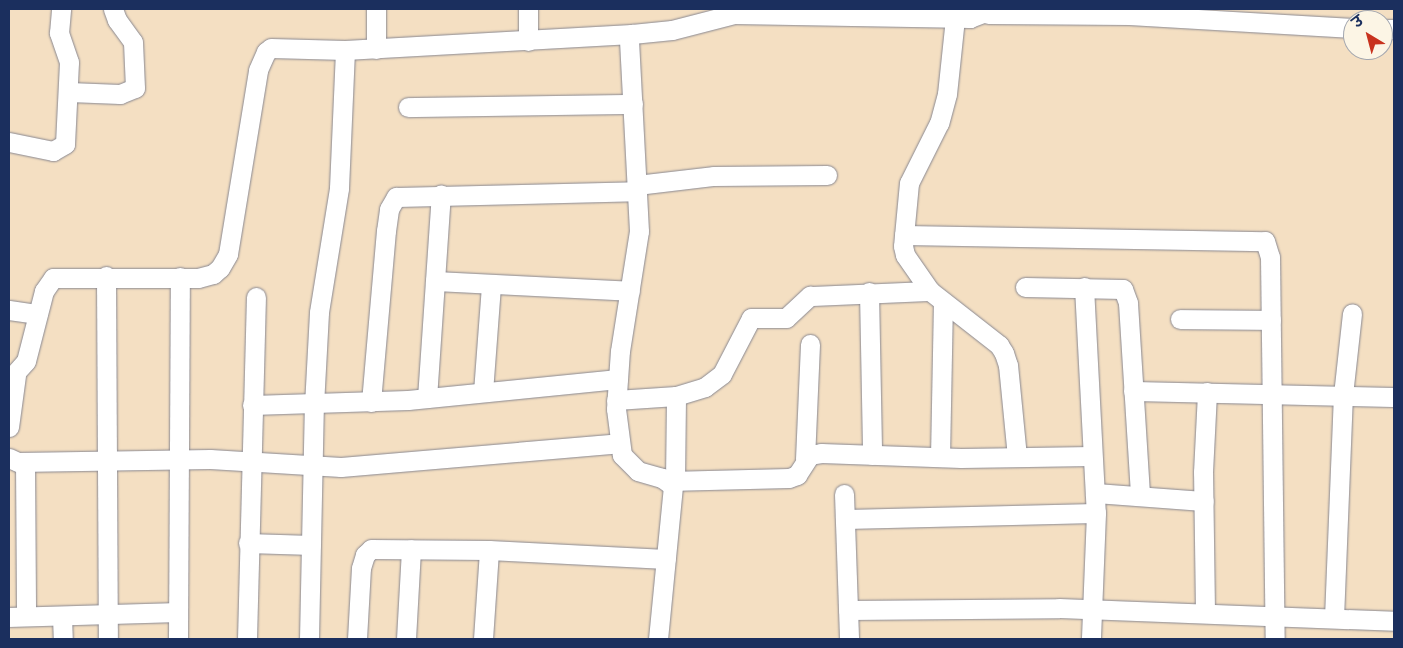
<!DOCTYPE html>
<meta charset="utf-8">
<style>
body{margin:0}
#map{position:relative;width:1403px;height:648px;overflow:hidden;background:#f4dfc2;font-family:"Gochi Hand","Playpen Sans Deva",sans-serif}
div>[style]{position:absolute}
.roads{filter:drop-shadow(0 0 1px #888790) drop-shadow(0 0 1px #888790)}
.street>*{height:19px;margin:-9.5px;padding:0 9.5px;transform-origin:9.5px;border-radius:9.5px;background:#fff}
span{translate:-50% -50%;white-space:nowrap;text-align:center;line-height:1.15;-webkit-text-stroke:5px #fcf5e5;paint-order:stroke}
.frame{position:absolute;inset:0;border:10px solid #1b2f5e;pointer-events:none}
.north{position:absolute;left:1343px;top:10px;width:50px;height:50px;box-sizing:border-box;background:#fcf5e5;border:1px solid #a2a6af;border-radius:50%;rotate:323deg;font-size:14px;font-weight:700;line-height:20px;text-align:center;color:#1b2f5e}
.north::after{content:'';display:block;margin:auto;width:18px;height:22px;background:#c8321e;clip-path:polygon(50% 0,100% 100%,50% 72%,0 100%)}
</style>
<div id="map">
<div class="roads">
<div class="street">
<i style="left:528px;top:9px;width:32px;rotate:90deg"></i>
<i style="left:988px;top:14px;width:141px;rotate:0.4deg"></i>
<i style="left:1129px;top:15px;width:224px;rotate:3.3deg"></i>
<i style="left:955px;top:18px;width:76px;rotate:96deg"></i>
<i style="left:947px;top:94px;width:30px;rotate:105deg"></i>
<i style="left:939px;top:123px;width:67px;rotate:116.6deg"></i>
<i style="left:909px;top:183px;width:63px;rotate:95.4deg"></i>
<i style="left:903px;top:246px;width:9px;rotate:77deg"></i>
<i style="left:905px;top:255px;width:44px;rotate:55.2deg"></i>
<i style="left:930px;top:291px;width:88px;rotate:38deg"></i>
<i style="left:999px;top:345px;width:9px;rotate:58deg"></i>
<i style="left:1004px;top:353px;width:13px;rotate:72deg"></i>
<i style="left:1008px;top:365px;width:92px;rotate:84.4deg"></i>
<i style="left:1383px;top:29px;width:11px"></i>
<i style="left:376px;top:49px;width:40px;rotate:-90deg"></i>
<i style="left:69px;top:92px;width:51px;rotate:2.2deg"></i>
<i style="left:120px;top:94px;width:16px;rotate:-22deg"></i>
<i style="left:135px;top:88px;width:46px;rotate:-92.5deg"></i>
<i style="left:133px;top:42px;width:27px;rotate:-126deg"></i>
<i style="left:117px;top:20px;width:12px;rotate:-110deg"></i>
<i style="left:408px;top:107px;width:225px;rotate:-0.8deg"></i>
<i style="left:9px;top:142px;width:45px;rotate:11.6deg"></i>
<i style="left:53px;top:151px;width:14px;rotate:-30deg"></i>
<i style="left:65px;top:144px;width:82px;rotate:-87.2deg"></i>
<i style="left:69px;top:62px;width:31px;rotate:-109deg"></i>
<i style="left:59px;top:33px;width:24px;rotate:-85deg"></i>
<i style="left:637px;top:185px;width:78px;rotate:-6.7deg"></i>
<i style="left:714px;top:176px;width:113px;rotate:-0.5deg"></i>
<i style="left:904px;top:235px;width:361px;rotate:1deg"></i>
<i style="left:1265px;top:241px;width:17px;rotate:73deg"></i>
<i style="left:1270px;top:257px;width:382px;rotate:89.3deg"></i>
<i style="left:106px;top:276px;width:363px;rotate:89.7deg"></i>
<i style="left:435px;top:281px;width:195px;rotate:2.9deg"></i>
<i style="left:1025px;top:287px;width:98px;rotate:1.2deg"></i>
<i style="left:1123px;top:289px;width:15px;rotate:70deg"></i>
<i style="left:1128px;top:303px;width:193px;rotate:86.4deg"></i>
<i style="left:1084px;top:287px;width:226px;rotate:87deg"></i>
<i style="left:1096px;top:513px;width:126px;rotate:92.3deg"></i>
<i style="left:869px;top:292px;width:163px;rotate:88.9deg"></i>
<i style="left:9px;top:310px;width:29px;rotate:8deg"></i>
<i style="left:1180px;top:319px;width:91px;rotate:0.6deg"></i>
<i style="left:9px;top:380px;width:25px;rotate:-48deg"></i>
<i style="left:26px;top:361px;width:72px;rotate:-75.6deg"></i>
<i style="left:44px;top:291px;width:16px;rotate:-55deg"></i>
<i style="left:53px;top:278px;width:145px"></i>
<i style="left:198px;top:278px;width:16px;rotate:-15deg"></i>
<i style="left:213px;top:274px;width:9px;rotate:-41deg"></i>
<i style="left:220px;top:268px;width:16px;rotate:-60deg"></i>
<i style="left:228px;top:254px;width:186px;rotate:-80.7deg"></i>
<i style="left:258px;top:70px;width:20px;rotate:-66deg"></i>
<i style="left:266px;top:52px;width:6px;rotate:-39deg"></i>
<i style="left:271px;top:48px;width:74px;rotate:1.5deg"></i>
<i style="left:345px;top:50px;width:287px;rotate:-3.2deg"></i>
<i style="left:1133px;top:391px;width:261px;rotate:1.3deg"></i>
<i style="left:483px;top:392px;width:107px;rotate:-85.7deg"></i>
<i style="left:427px;top:398px;width:204px;rotate:-86.1deg"></i>
<i style="left:616px;top:400px;width:60px;rotate:-3.8deg"></i>
<i style="left:676px;top:396px;width:30px;rotate:-17deg"></i>
<i style="left:705px;top:387px;width:21px;rotate:-37deg"></i>
<i style="left:722px;top:374px;width:63px;rotate:-62.6deg"></i>
<i style="left:751px;top:318px;width:35px"></i>
<i style="left:786px;top:318px;width:33px;rotate:-43deg"></i>
<i style="left:810px;top:296px;width:120px;rotate:-2.4deg"></i>
<i style="left:371px;top:402px;width:172px;rotate:-85deg"></i>
<i style="left:386px;top:231px;width:22px;rotate:-82deg"></i>
<i style="left:389px;top:209px;width:14px;rotate:-60deg"></i>
<i style="left:396px;top:197px;width:241px;rotate:-1.4deg"></i>
<i style="left:252px;top:405px;width:156px;rotate:-1.8deg"></i>
<i style="left:408px;top:400px;width:211px;rotate:-5.7deg"></i>
<i style="left:9px;top:427px;width:52px;rotate:-82.3deg"></i>
<i style="left:940px;top:457px;width:155px;rotate:-88.9deg"></i>
<i style="left:9px;top:458px;width:10px;rotate:24deg"></i>
<i style="left:18px;top:462px;width:192px;rotate:-0.9deg"></i>
<i style="left:210px;top:459px;width:131px;rotate:3.5deg"></i>
<i style="left:341px;top:467px;width:279px;rotate:-4.9deg"></i>
<i style="left:805px;top:459px;width:115px;rotate:-87.5deg"></i>
<i style="left:25px;top:462px;width:153px;rotate:89.6deg"></i>
<i style="left:675px;top:480px;width:84px;rotate:-89.3deg"></i>
<i style="left:668px;top:481px;width:121px;rotate:-1.4deg"></i>
<i style="left:789px;top:478px;width:9px;rotate:-21deg"></i>
<i style="left:797px;top:475px;width:24px;rotate:-57deg"></i>
<i style="left:810px;top:455px;width:11px;rotate:-10deg"></i>
<i style="left:821px;top:453px;width:140px;rotate:2deg"></i>
<i style="left:961px;top:458px;width:131px;rotate:-0.9deg"></i>
<i style="left:1095px;top:493px;width:109px;rotate:4.2deg"></i>
<i style="left:844px;top:494px;width:145px;rotate:88deg"></i>
<i style="left:845px;top:519px;width:251px;rotate:-1.4deg"></i>
<i style="left:248px;top:543px;width:63px;rotate:1.8deg"></i>
<i style="left:848px;top:610px;width:211px;rotate:-0.5deg"></i>
<i style="left:1059px;top:608px;width:335px;rotate:2.2deg"></i>
<i style="left:1205px;top:612px;width:140px;rotate:-90.8deg"></i>
<i style="left:1203px;top:472px;width:80px;rotate:-87.1deg"></i>
<i style="left:62px;top:616px;width:23px;rotate:88deg"></i>
<i style="left:9px;top:617px;width:169px;rotate:-1.7deg"></i>
<i style="left:1334px;top:618px;width:223px;rotate:-87.7deg"></i>
<i style="left:1343px;top:395px;width:82px;rotate:-83.7deg"></i>
<i style="left:178px;top:639px;width:362px;rotate:-89.7deg"></i>
<i style="left:247px;top:639px;width:342px;rotate:-88.5deg"></i>
<i style="left:309px;top:639px;width:234px;rotate:-88.8deg"></i>
<i style="left:314px;top:405px;width:93px;rotate:-86.9deg"></i>
<i style="left:319px;top:312px;width:126px;rotate:-80.8deg"></i>
<i style="left:339px;top:188px;width:138px;rotate:-87.5deg"></i>
<i style="left:357px;top:639px;width:71px;rotate:-86.8deg"></i>
<i style="left:361px;top:568px;width:14px;rotate:-73deg"></i>
<i style="left:365px;top:555px;width:8px;rotate:-45deg"></i>
<i style="left:371px;top:549px;width:118px;rotate:0.5deg"></i>
<i style="left:489px;top:550px;width:177px;rotate:2.9deg"></i>
<i style="left:406px;top:639px;width:90px;rotate:-86.8deg"></i>
<i style="left:483px;top:639px;width:89px;rotate:-86.1deg"></i>
<i style="left:658px;top:639px;width:154px;rotate:-84.4deg"></i>
<i style="left:673px;top:486px;width:14px;rotate:-144deg"></i>
<i style="left:662px;top:478px;width:25px;rotate:-164deg"></i>
<i style="left:638px;top:471px;width:23px;rotate:-135deg"></i>
<i style="left:622px;top:455px;width:46px;rotate:-97.4deg"></i>
<i style="left:616px;top:409px;width:58px;rotate:-86.1deg"></i>
<i style="left:620px;top:351px;width:121px;rotate:-81deg"></i>
<i style="left:639px;top:231px;width:191px;rotate:-93deg"></i>
<i style="left:629px;top:40px;width:7px;rotate:-63deg"></i>
<i style="left:632px;top:34px;width:40px;rotate:-5.7deg"></i>
<i style="left:672px;top:30px;width:64px;rotate:-14.5deg"></i>
<i style="left:734px;top:14px;width:236px;rotate:1deg"></i>
<i style="left:970px;top:18px;width:26px;rotate:-21deg"></i>
</div>
</div>
<div class="frame"></div>
<div class="north">उ</div>
</div>
